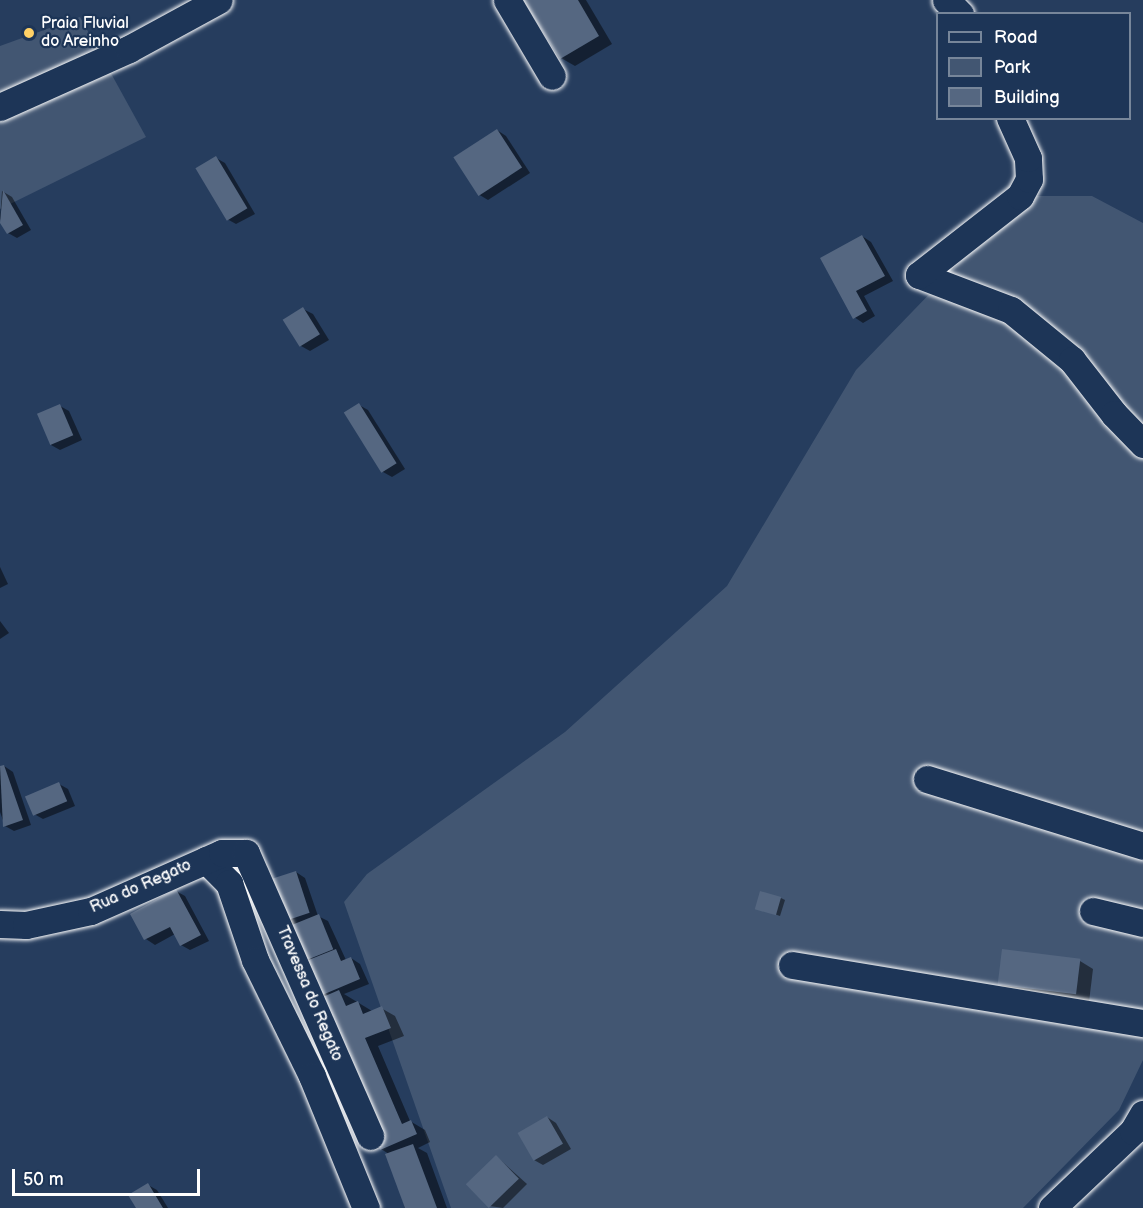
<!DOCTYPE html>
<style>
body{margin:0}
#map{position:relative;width:1143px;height:1208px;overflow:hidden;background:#263d5e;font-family:"Balsamiq Sans",sans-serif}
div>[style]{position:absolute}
.green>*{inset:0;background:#425672}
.shadow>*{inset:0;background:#0007}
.building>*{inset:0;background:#556781;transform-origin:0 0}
.roads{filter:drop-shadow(0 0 2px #fff) drop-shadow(0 0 2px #fff)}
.minor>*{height:27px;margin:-13.5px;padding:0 13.5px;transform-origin:13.5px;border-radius:13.5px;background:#1d3557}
.dots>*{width:16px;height:16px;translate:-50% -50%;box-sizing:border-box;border:3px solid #1d3557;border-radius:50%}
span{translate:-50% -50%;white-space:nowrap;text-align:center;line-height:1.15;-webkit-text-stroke:4.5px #1d3557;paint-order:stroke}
.poi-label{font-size:16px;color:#fff}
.left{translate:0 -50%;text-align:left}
.street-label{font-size:16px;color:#fff}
.legend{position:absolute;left:936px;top:12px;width:195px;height:108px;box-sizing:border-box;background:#1d3557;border:2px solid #77869a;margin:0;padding:8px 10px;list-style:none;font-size:18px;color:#fff}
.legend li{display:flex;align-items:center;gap:12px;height:30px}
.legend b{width:30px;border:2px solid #77869a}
.scale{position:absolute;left:12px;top:1169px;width:188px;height:27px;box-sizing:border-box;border:3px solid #fff;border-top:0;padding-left:8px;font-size:18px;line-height:21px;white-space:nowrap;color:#fff;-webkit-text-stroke:4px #1d3557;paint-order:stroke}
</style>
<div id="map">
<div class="green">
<i style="clip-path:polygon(80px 17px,146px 137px,0 209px,0 46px)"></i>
<i style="clip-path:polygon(1024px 196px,1092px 196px,1143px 223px,1143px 1060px,1119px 1110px,1023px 1208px,451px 1208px,344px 902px,367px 874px,565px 732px,727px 586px,856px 370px)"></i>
</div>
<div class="shadow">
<i style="clip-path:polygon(525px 0,586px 0,612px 44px,575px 66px,561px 58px)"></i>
<i style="clip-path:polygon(497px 130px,506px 136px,530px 173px,488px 200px,478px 194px,455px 157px)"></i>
<i style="clip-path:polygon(216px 158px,225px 163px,255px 214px,236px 224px,227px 219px)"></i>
<i style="clip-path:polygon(2px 191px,12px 197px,31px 230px,17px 238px,8px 233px,0 219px)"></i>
<i style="clip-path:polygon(862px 236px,871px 242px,893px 281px,864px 296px,875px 316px,863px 323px,854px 317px,822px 258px)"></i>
<i style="clip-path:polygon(303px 309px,313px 314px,329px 340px,310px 351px,301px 346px)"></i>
<i style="clip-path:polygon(359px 405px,368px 410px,405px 469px,392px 477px,383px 472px)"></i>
<i style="clip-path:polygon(60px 406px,69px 411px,82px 440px,60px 450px,51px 445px)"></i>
<i style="clip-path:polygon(0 567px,8px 584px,0 588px)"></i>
<i style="clip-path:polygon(0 621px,9px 633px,0 639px)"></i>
<i style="clip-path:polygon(4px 766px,13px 772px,31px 825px,14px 831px,5px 826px,0 812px,0 768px)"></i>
<i style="clip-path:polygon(59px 784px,68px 789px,75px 806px,43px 819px,34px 814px)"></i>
<i style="clip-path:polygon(296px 872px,305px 878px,318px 916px,328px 921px,346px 960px,351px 958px,360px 964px,369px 984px,344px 994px,372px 1011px,381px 1008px,395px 1016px,404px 1036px,378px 1046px,410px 1121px,425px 1130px,430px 1142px,418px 1148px,427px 1153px,447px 1208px,405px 1208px,389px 1154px,381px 1149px,294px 925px,286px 921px)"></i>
<i style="clip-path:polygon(176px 891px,185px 896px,209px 941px,190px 950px,181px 945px,175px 934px,155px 945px,146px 939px,132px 914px)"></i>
<i style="clip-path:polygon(781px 898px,785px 900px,780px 916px,757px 908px)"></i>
<i style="clip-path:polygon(1080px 961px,1093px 969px,1089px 1002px,1013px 992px,999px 984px)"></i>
<i style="clip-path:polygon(547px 1117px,556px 1123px,571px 1149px,543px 1165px,534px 1160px)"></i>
<i style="clip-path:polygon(497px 1157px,527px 1184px,503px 1208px,490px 1206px,469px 1184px)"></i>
<i style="clip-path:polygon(148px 1185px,157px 1190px,168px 1208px,138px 1208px)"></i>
</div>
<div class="building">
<i style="clip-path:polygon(523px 0,578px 0,599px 36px,560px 59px)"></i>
<i style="left:497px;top:129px;width:46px;height:52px;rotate:57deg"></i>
<i style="left:216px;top:156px;width:61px;height:24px;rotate:59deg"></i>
<i style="clip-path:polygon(3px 190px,23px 225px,7px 234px,0 223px)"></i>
<i style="clip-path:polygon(862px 235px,885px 276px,856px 291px,867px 311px,853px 319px,820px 258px)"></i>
<i style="left:303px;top:307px;width:32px;height:24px;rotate:58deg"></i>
<i style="left:359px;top:403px;width:71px;height:18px;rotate:58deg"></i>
<i style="left:60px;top:404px;width:34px;height:25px;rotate:67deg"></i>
<i style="clip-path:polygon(4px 765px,23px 820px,3px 827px,0 766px)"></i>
<i style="left:59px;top:782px;width:21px;height:37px;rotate:67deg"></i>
<i style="left:296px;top:871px;width:44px;height:26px;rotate:72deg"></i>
<i style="clip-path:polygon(176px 889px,201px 935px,180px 946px,170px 927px,144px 940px,130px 914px)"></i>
<i style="left:760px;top:891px;width:22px;height:19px;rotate:16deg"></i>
<i style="left:319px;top:914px;width:38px;height:36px;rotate:68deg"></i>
<i style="clip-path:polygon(336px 949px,341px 961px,351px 957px,360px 979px,315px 998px,301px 963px)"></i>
<i style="left:1002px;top:949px;width:79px;height:36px;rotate:7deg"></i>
<i style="clip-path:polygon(339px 990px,346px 1006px,358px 1001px,363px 1014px,382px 1006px,391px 1028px,365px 1038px,402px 1124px,411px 1120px,417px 1134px,380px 1150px,316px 1000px)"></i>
<i style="left:547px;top:1116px;width:32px;height:34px;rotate:60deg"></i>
<i style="clip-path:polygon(413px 1144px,437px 1208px,405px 1208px,385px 1154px)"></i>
<i style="left:496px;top:1155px;width:33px;height:42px;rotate:46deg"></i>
<i style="clip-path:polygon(148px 1183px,163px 1208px,136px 1208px,128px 1195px)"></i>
</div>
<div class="roads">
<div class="minor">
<i style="left:507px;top:0;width:88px;rotate:59.4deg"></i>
<i style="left:946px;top:0;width:20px;rotate:45deg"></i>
<i style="left:0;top:107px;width:141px;rotate:-24.2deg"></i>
<i style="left:129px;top:49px;width:102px;rotate:-28.6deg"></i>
<i style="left:919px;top:275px;width:98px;rotate:20.8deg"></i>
<i style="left:1011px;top:310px;width:79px;rotate:39.3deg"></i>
<i style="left:1072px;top:360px;width:68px;rotate:52.1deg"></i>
<i style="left:1114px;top:414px;width:42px;rotate:46deg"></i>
<i style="left:919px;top:275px;width:128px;rotate:-38deg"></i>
<i style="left:1020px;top:196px;width:19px;rotate:-62deg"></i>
<i style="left:1029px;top:179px;width:21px;rotate:-93deg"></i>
<i style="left:1028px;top:158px;width:44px;rotate:-114.2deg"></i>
<i style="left:927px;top:779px;width:226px;rotate:17.2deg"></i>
<i style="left:206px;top:860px;width:33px;rotate:45deg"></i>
<i style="left:229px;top:883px;width:81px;rotate:71.3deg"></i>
<i style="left:255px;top:960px;width:129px;rotate:63.8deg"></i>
<i style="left:312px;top:1076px;width:143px;rotate:67.8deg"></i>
<i style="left:1093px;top:911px;width:51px;rotate:13.5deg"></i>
<i style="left:0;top:924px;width:26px;rotate:2deg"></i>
<i style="left:26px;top:925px;width:66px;rotate:-12.2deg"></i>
<i style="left:91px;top:911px;width:143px;rotate:-23.9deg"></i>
<i style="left:222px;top:853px;width:24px"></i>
<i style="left:246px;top:853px;width:309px;rotate:66.3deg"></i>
<i style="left:792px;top:965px;width:356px;rotate:9.4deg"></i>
<i style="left:1052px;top:1208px;width:112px;rotate:-43.5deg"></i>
<i style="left:1133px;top:1131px;width:20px;rotate:-60deg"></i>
</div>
</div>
<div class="dots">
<i style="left:29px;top:33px;background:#ffd166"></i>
</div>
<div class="poi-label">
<span class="left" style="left:41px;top:33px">Praia Fluvial<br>do Areinho</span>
</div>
<div class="street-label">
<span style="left:141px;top:887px;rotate:-24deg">Rua do Regato</span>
<span style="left:309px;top:994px;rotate:67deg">Travessa do Regato</span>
</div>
<ul class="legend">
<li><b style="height:8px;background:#1d3557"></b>Road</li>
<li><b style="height:16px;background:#425672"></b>Park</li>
<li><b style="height:16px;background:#556781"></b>Building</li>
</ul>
<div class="scale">50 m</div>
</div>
